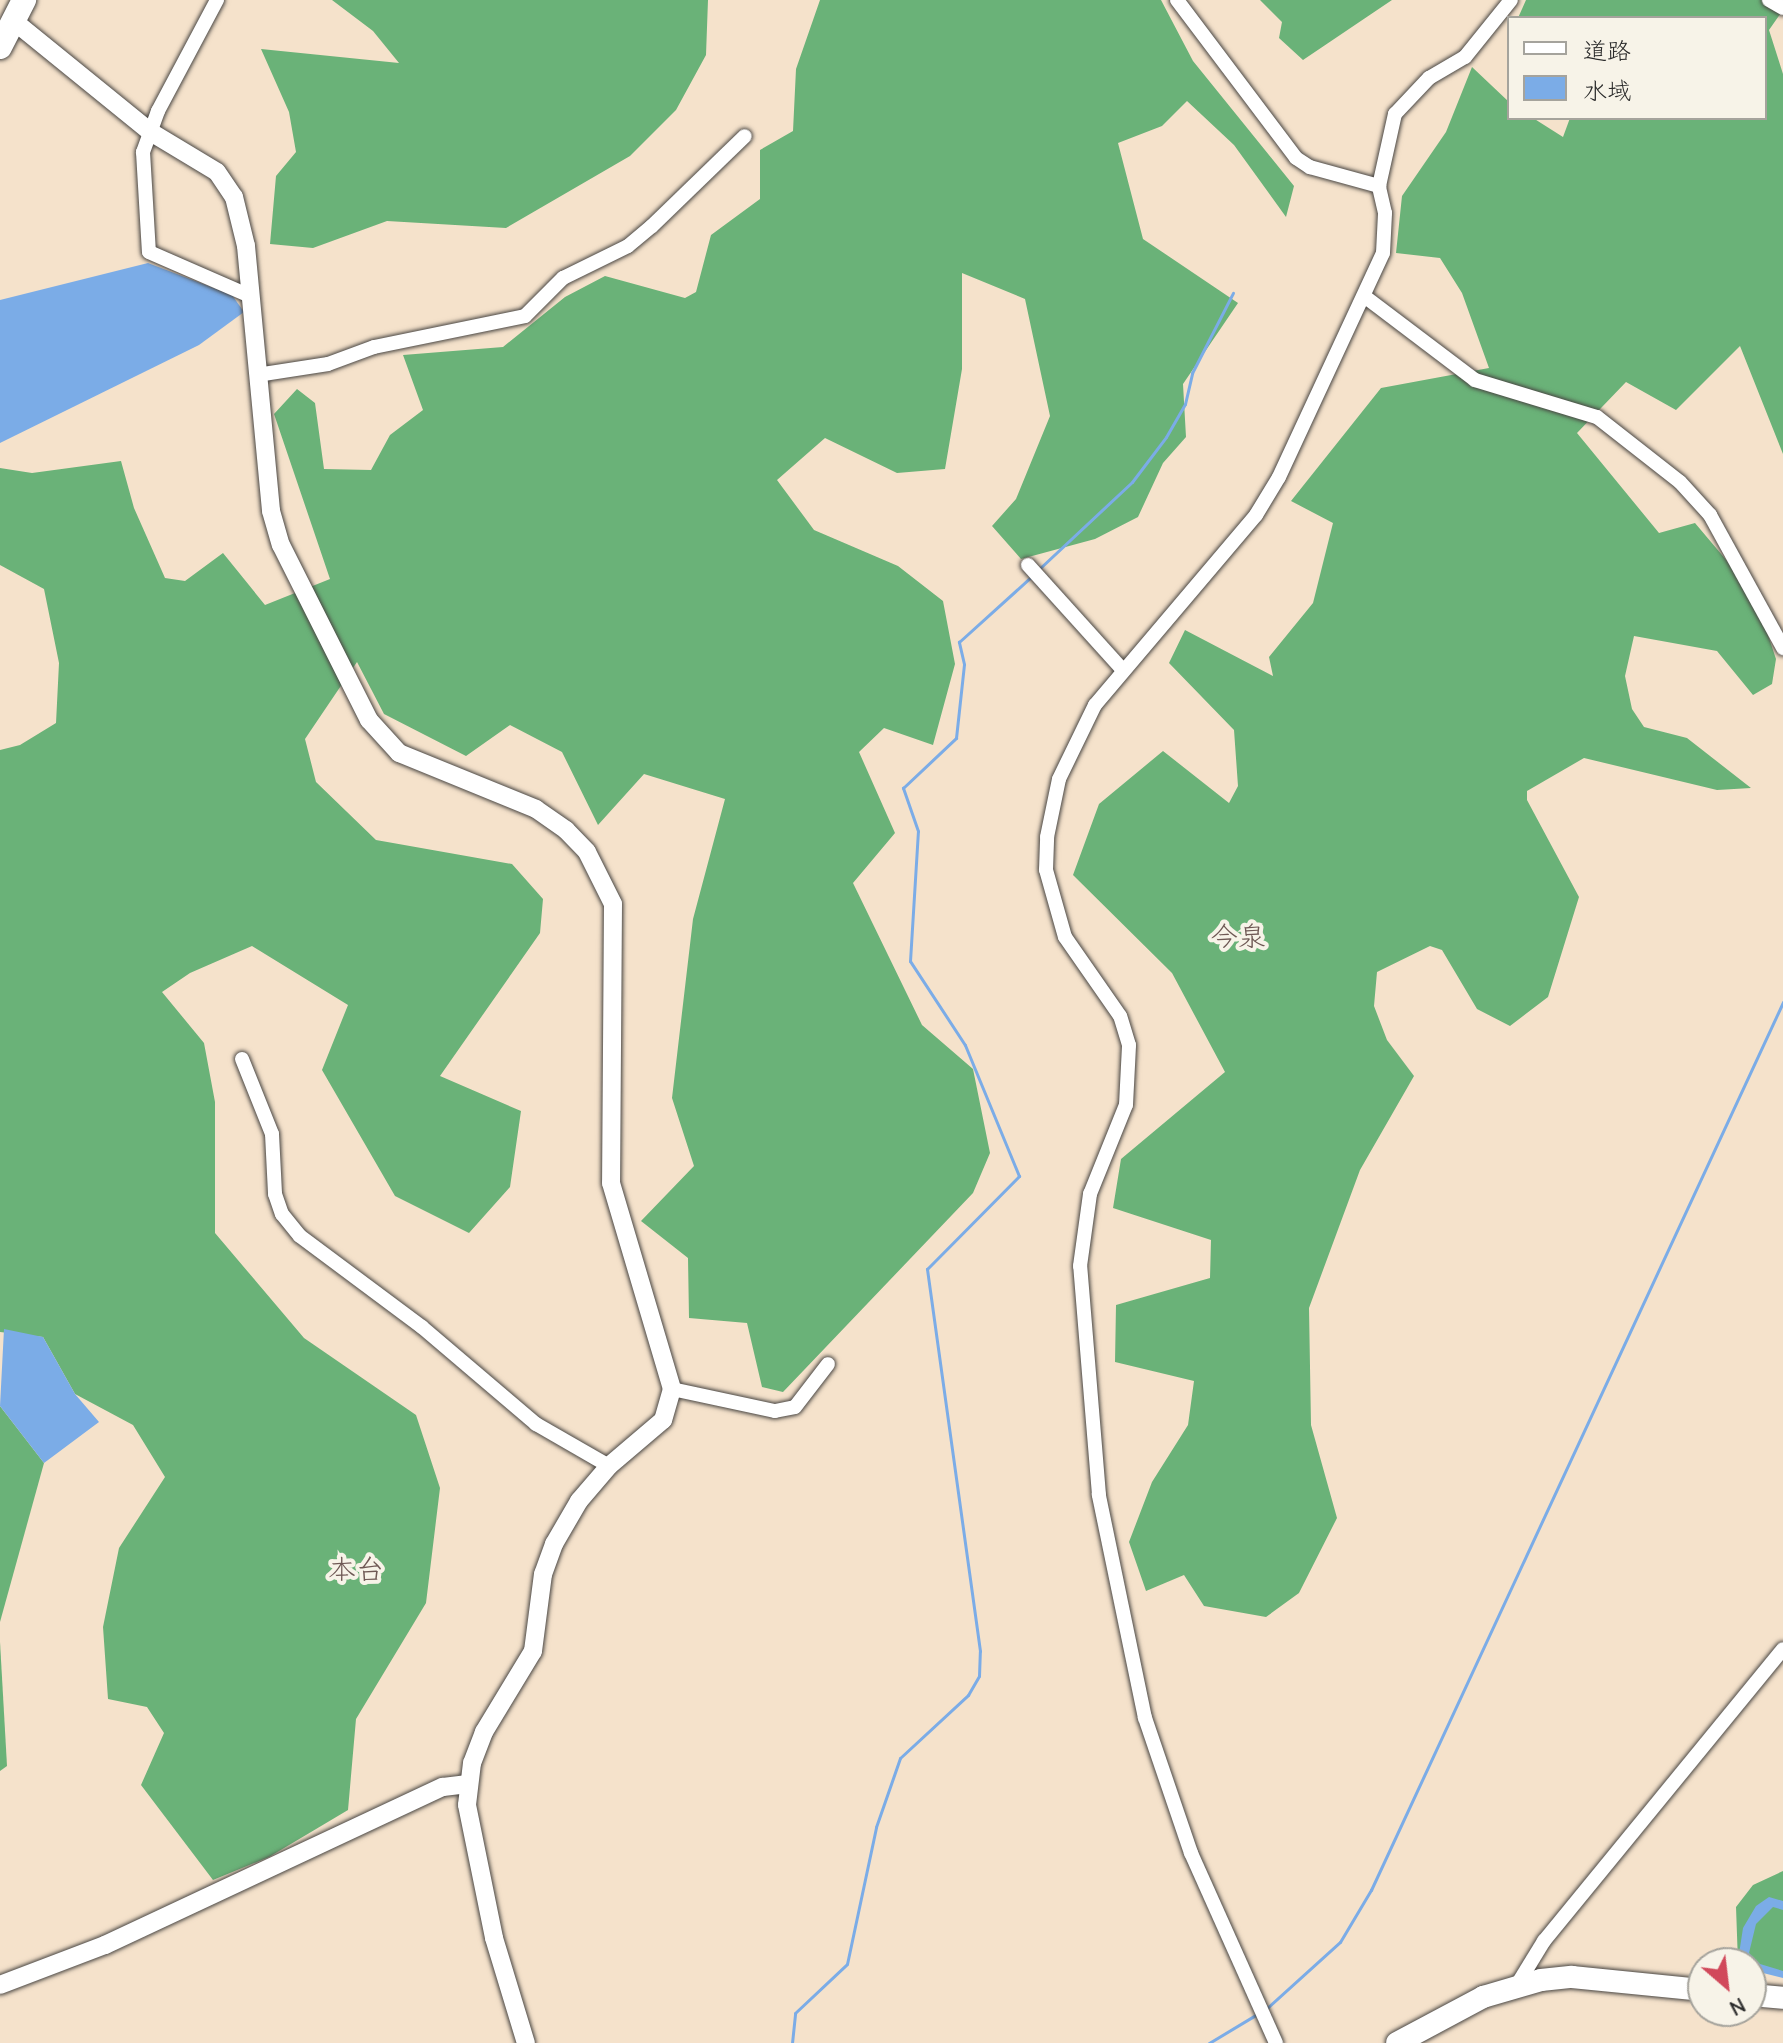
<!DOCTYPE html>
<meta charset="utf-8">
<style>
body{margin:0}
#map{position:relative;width:1783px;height:2043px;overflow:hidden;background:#f5e2cb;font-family:"Comic Neue","Klee One",sans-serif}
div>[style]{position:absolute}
.forest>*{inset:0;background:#6ab278}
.water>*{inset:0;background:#7bace7}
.stream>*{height:3px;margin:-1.5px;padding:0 1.5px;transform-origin:1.5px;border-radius:1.5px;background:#7bace7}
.roads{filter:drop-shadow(0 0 2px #494643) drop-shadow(0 0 2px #494643)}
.street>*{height:14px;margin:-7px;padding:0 7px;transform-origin:7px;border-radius:7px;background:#fff}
.secondary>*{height:18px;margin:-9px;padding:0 9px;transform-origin:9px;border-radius:9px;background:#fff}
.primary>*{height:22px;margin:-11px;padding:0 11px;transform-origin:11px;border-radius:11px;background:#fff}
.highway>*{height:24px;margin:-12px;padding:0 12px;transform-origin:12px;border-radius:12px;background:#fff}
span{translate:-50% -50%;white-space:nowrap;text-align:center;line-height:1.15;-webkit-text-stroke:8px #f7f3e8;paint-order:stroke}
.quarter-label{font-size:28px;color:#6e5854}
.legend{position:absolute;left:1507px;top:16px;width:260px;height:104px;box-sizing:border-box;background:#f7f3e8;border:2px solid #a5a39c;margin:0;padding:10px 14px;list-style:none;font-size:24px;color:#2b2b2b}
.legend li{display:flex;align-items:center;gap:16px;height:40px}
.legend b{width:40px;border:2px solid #a5a39c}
.north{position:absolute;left:1687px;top:1947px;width:80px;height:80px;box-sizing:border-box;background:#f7f3e8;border:2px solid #a5a39c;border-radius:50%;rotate:152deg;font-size:22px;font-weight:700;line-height:32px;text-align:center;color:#2b2b2b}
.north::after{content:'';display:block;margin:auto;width:28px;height:36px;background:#d1495b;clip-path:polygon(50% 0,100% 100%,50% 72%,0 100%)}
</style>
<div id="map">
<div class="forest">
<i style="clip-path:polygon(332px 0,708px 0,706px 55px,676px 110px,630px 156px,506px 228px,387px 221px,313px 248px,270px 244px,276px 176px,296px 152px,289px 112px,261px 49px,399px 63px,373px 31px)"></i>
<i style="clip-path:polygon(820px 0,1161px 0,1193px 61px,1294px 186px,1286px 217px,1234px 145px,1187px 101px,1162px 126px,1118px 143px,1143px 239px,1238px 303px,1183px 384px,1186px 437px,1163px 463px,1138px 517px,1095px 539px,1021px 559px,992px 526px,1016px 499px,1050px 416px,1025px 299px,962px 273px,962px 369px,945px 469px,897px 473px,825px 438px,777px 480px,814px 530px,898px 566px,943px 601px,955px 664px,933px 745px,884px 728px,859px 752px,895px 833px,853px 883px,922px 1025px,973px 1069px,990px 1153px,973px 1193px,783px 1392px,762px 1387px,747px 1323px,689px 1318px,688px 1258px,641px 1221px,694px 1166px,672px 1098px,693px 919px,725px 799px,644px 774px,598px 825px,562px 752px,510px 725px,466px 756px,384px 714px,357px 662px,305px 739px,316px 782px,376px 840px,512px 864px,543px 899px,540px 933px,440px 1076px,521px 1111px,510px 1187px,469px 1233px,395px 1196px,322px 1070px,348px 1005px,252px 946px,190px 973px,162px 992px,204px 1043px,215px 1102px,215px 1233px,304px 1338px,416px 1415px,440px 1488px,426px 1603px,356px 1719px,348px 1810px,269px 1857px,213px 1880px,141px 1785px,164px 1733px,147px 1707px,108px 1699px,103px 1627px,119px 1548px,165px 1477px,133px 1425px,75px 1394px,43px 1337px,0 1332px,0 750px,20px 745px,56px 723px,59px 663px,44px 589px,0 565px,0 468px,32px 473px,121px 461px,134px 508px,165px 578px,185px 581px,223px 553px,265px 605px,330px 579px,274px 414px,297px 389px,315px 403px,324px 469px,371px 470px,390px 435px,423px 410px,403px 355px,503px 347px,565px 297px,605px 276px,685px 298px,696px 292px,711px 235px,760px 199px,760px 150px,793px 131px,796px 69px)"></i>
<i style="clip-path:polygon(1260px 0,1392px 0,1303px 60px,1279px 38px,1282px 22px)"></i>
<i style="clip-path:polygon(1526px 0,1783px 0,1783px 10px,1769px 30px,1783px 74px,1783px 454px,1740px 346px,1676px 410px,1626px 382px,1577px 433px,1659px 533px,1695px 523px,1754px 593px,1776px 659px,1772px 684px,1753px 695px,1717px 651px,1634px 636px,1625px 676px,1632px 709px,1644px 727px,1687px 738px,1751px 788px,1717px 790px,1584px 758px,1527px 791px,1527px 800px,1579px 897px,1548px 997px,1510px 1026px,1477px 1009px,1442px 950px,1430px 946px,1377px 972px,1374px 1006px,1387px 1040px,1414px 1076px,1360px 1170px,1309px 1308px,1311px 1425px,1337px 1518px,1299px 1593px,1266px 1617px,1204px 1606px,1184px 1575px,1146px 1591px,1129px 1542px,1152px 1482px,1188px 1425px,1194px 1381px,1115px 1362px,1116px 1305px,1210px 1278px,1211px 1240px,1113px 1208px,1121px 1159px,1225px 1072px,1172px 973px,1073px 875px,1099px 804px,1163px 751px,1229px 803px,1238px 786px,1234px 730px,1169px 663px,1185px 630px,1273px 676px,1269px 657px,1313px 603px,1333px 523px,1291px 501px,1381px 388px,1489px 368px,1462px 293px,1440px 258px,1396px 253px,1402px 196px,1446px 132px,1472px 67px,1509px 102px,1509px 118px,1533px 118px,1563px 137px,1570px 118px,1765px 118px,1765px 18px,1518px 18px)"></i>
<i style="clip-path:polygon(0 1406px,44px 1463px,0 1622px)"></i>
<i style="clip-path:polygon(0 1642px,7px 1766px,0 1771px)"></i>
<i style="clip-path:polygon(1783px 1871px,1783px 1974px,1751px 1972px,1751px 1963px,1738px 1963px,1736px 1907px,1753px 1885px)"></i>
</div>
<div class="water">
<i style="clip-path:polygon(148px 263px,232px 295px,244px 312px,199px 345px,0 443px,0 300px)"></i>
<i style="clip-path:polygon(4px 1329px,43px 1337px,75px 1394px,99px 1422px,44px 1463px,0 1406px)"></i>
<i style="clip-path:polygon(1769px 1897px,1783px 1901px,1783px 1910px,1773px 1907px,1756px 1924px,1749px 1953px,1760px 1964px,1783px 1971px,1783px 1978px,1751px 1970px,1739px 1954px,1743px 1928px,1756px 1906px)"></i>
</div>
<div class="stream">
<i style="left:1039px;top:569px;width:127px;rotate:-43.1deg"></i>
<i style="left:1132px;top:482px;width:56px;rotate:-52.9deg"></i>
<i style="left:1166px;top:437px;width:38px;rotate:-60deg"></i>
<i style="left:1185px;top:404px;width:32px;rotate:-77deg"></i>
<i style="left:1192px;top:373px;width:90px;rotate:-62.9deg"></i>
<i style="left:1266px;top:2009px;width:100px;rotate:-42.2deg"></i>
<i style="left:1340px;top:1942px;width:61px;rotate:-59.2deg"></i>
<i style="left:1371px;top:1890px;width:979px;rotate:-65.11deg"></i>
<i style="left:792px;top:2043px;width:30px;rotate:-84deg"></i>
<i style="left:795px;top:2013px;width:71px;rotate:-43.3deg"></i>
<i style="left:847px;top:1964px;width:140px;rotate:-78deg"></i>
<i style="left:876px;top:1827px;width:73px;rotate:-70.8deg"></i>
<i style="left:900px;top:1758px;width:93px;rotate:-42.8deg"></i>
<i style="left:968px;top:1695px;width:22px;rotate:-60deg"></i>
<i style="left:979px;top:1676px;width:25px;rotate:-88deg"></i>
<i style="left:980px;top:1651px;width:386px;rotate:-97.9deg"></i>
<i style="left:927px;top:1269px;width:131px;rotate:-45.3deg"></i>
<i style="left:1019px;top:1176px;width:142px;rotate:-112.4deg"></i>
<i style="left:965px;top:1045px;width:100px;rotate:-123.2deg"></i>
<i style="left:910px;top:961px;width:130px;rotate:-86.5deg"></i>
<i style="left:918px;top:831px;width:46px;rotate:-109.2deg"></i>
<i style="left:903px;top:788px;width:73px;rotate:-43.3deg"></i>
<i style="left:956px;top:738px;width:74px;rotate:-83.8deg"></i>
<i style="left:964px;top:664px;width:23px;rotate:-103deg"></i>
<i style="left:959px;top:642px;width:97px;rotate:-42.1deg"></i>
<i style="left:1209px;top:2043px;width:58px;rotate:-31deg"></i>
</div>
<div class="roads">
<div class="street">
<i style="left:217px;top:0;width:126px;rotate:118deg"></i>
<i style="left:158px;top:111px;width:44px;rotate:110.1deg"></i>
<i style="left:143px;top:152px;width:100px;rotate:86.6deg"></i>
<i style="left:149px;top:252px;width:108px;rotate:23.5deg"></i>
<i style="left:1177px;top:0;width:198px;rotate:53deg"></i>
<i style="left:1296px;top:158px;width:17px;rotate:33deg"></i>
<i style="left:1310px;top:167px;width:72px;rotate:15.4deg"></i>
<i style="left:1769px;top:0;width:16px;rotate:30deg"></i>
<i style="left:1364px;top:296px;width:139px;rotate:37.1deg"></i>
<i style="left:1475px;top:380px;width:127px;rotate:16.9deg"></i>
<i style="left:1597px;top:417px;width:105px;rotate:38.1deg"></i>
<i style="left:1680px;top:482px;width:45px;rotate:47.7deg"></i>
<i style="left:1710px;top:515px;width:152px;rotate:61.2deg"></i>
<i style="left:257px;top:375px;width:72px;rotate:-8.8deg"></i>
<i style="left:328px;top:364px;width:49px;rotate:-20.3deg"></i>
<i style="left:374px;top:347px;width:154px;rotate:-11.6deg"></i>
<i style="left:525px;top:316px;width:54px;rotate:-45deg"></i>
<i style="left:563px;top:278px;width:72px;rotate:-26.2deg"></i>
<i style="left:628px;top:246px;width:31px;rotate:-40deg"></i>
<i style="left:652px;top:226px;width:129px;rotate:-44.1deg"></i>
<i style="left:1028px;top:565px;width:140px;rotate:47.9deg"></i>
<i style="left:242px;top:1059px;width:81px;rotate:68.2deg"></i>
<i style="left:272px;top:1134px;width:60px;rotate:87.1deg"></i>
<i style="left:275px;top:1194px;width:21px;rotate:71deg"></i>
<i style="left:282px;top:1214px;width:28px;rotate:51deg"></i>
<i style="left:300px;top:1236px;width:152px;rotate:36.7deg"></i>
<i style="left:422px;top:1327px;width:150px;rotate:40.4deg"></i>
<i style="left:536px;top:1424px;width:84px;rotate:29.9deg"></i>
<i style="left:672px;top:1389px;width:105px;rotate:12.1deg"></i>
<i style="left:775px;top:1411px;width:20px;rotate:-11deg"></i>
<i style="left:795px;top:1407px;width:54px;rotate:-52.5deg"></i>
<i style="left:1517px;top:1985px;width:52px;rotate:-58.5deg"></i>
<i style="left:1544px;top:1941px;width:377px;rotate:-50.7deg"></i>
<i style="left:1276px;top:2043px;width:208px;rotate:-114.1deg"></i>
<i style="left:1191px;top:1853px;width:143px;rotate:-108.8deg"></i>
<i style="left:1145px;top:1718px;width:228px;rotate:-101.7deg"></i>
<i style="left:1099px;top:1495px;width:230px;rotate:-94.7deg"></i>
<i style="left:1080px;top:1266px;width:73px;rotate:-82.1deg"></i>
<i style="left:1090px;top:1194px;width:96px;rotate:-68deg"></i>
<i style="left:1126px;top:1105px;width:60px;rotate:-87.1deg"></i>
<i style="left:1129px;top:1045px;width:30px;rotate:-107deg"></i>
<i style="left:1120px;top:1016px;width:96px;rotate:-124.8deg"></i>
<i style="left:1065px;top:937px;width:70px;rotate:-105.8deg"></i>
<i style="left:1046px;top:870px;width:33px;rotate:-88deg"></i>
<i style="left:1047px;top:837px;width:59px;rotate:-78.3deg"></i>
<i style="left:1059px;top:779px;width:82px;rotate:-64.1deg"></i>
<i style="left:1095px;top:705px;width:249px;rotate:-49.7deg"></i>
<i style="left:1256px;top:515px;width:44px;rotate:-58.8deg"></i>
<i style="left:1279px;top:477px;width:247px;rotate:-65.1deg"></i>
<i style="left:1383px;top:253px;width:40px;rotate:-87.1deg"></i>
<i style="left:1385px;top:213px;width:28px;rotate:-103deg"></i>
<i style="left:1379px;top:186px;width:74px;rotate:-77.5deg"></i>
<i style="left:1395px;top:114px;width:50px;rotate:-46.6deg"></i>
<i style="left:1429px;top:78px;width:42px;rotate:-30.3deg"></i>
<i style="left:1465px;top:57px;width:73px;rotate:-51.1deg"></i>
</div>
<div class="secondary">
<i style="left:15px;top:22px;width:173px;rotate:39.1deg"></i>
<i style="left:149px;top:131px;width:79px;rotate:31.1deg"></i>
<i style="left:217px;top:172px;width:30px;rotate:56deg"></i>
<i style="left:234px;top:197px;width:50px;rotate:76.2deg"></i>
<i style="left:246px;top:246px;width:266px;rotate:84.6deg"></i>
<i style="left:271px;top:511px;width:35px;rotate:74deg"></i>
<i style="left:281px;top:545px;width:196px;rotate:63.3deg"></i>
<i style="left:369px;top:720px;width:45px;rotate:47.7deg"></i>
<i style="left:399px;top:753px;width:148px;rotate:22.2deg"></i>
<i style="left:536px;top:809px;width:37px;rotate:35deg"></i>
<i style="left:566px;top:830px;width:30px;rotate:46deg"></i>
<i style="left:587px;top:852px;width:58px;rotate:63.4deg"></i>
<i style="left:613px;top:904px;width:279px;rotate:90.4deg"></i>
<i style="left:611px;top:1183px;width:215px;rotate:73.5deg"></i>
<i style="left:672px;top:1389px;width:32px;rotate:106deg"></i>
<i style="left:663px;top:1420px;width:71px;rotate:139.6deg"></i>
<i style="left:609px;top:1466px;width:46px;rotate:130.6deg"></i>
<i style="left:579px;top:1501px;width:50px;rotate:120.2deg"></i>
<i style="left:554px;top:1544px;width:32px;rotate:110deg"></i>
<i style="left:543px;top:1574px;width:78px;rotate:97.4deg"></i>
<i style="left:533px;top:1651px;width:95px;rotate:121.2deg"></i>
<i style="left:484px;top:1732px;width:33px;rotate:111deg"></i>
<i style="left:472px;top:1763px;width:42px;rotate:96.8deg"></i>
<i style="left:467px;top:1805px;width:136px;rotate:78.5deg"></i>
<i style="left:494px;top:1938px;width:110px;rotate:73.1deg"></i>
<i style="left:0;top:1985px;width:112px;rotate:-20.9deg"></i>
<i style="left:105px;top:1945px;width:373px;rotate:-25.1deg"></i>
<i style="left:443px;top:1787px;width:25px;rotate:-7deg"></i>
</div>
<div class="primary">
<i style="left:1751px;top:1995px;width:32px;rotate:5deg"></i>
<i style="left:1397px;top:2043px;width:98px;rotate:-28.1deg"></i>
<i style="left:1483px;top:1997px;width:60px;rotate:-16.3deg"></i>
<i style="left:1541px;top:1980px;width:31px;rotate:-6deg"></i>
<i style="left:1572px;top:1977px;width:132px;rotate:5.7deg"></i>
</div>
<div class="highway">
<i style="left:0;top:47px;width:53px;rotate:-62.9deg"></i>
</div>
</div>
<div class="quarter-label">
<span style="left:1238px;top:937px">今泉</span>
<span style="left:356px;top:1570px">本台</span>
</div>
<ul class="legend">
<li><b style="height:10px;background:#fff"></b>道路</li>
<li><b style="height:22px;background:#7bace7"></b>水域</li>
</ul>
<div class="north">N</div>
</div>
